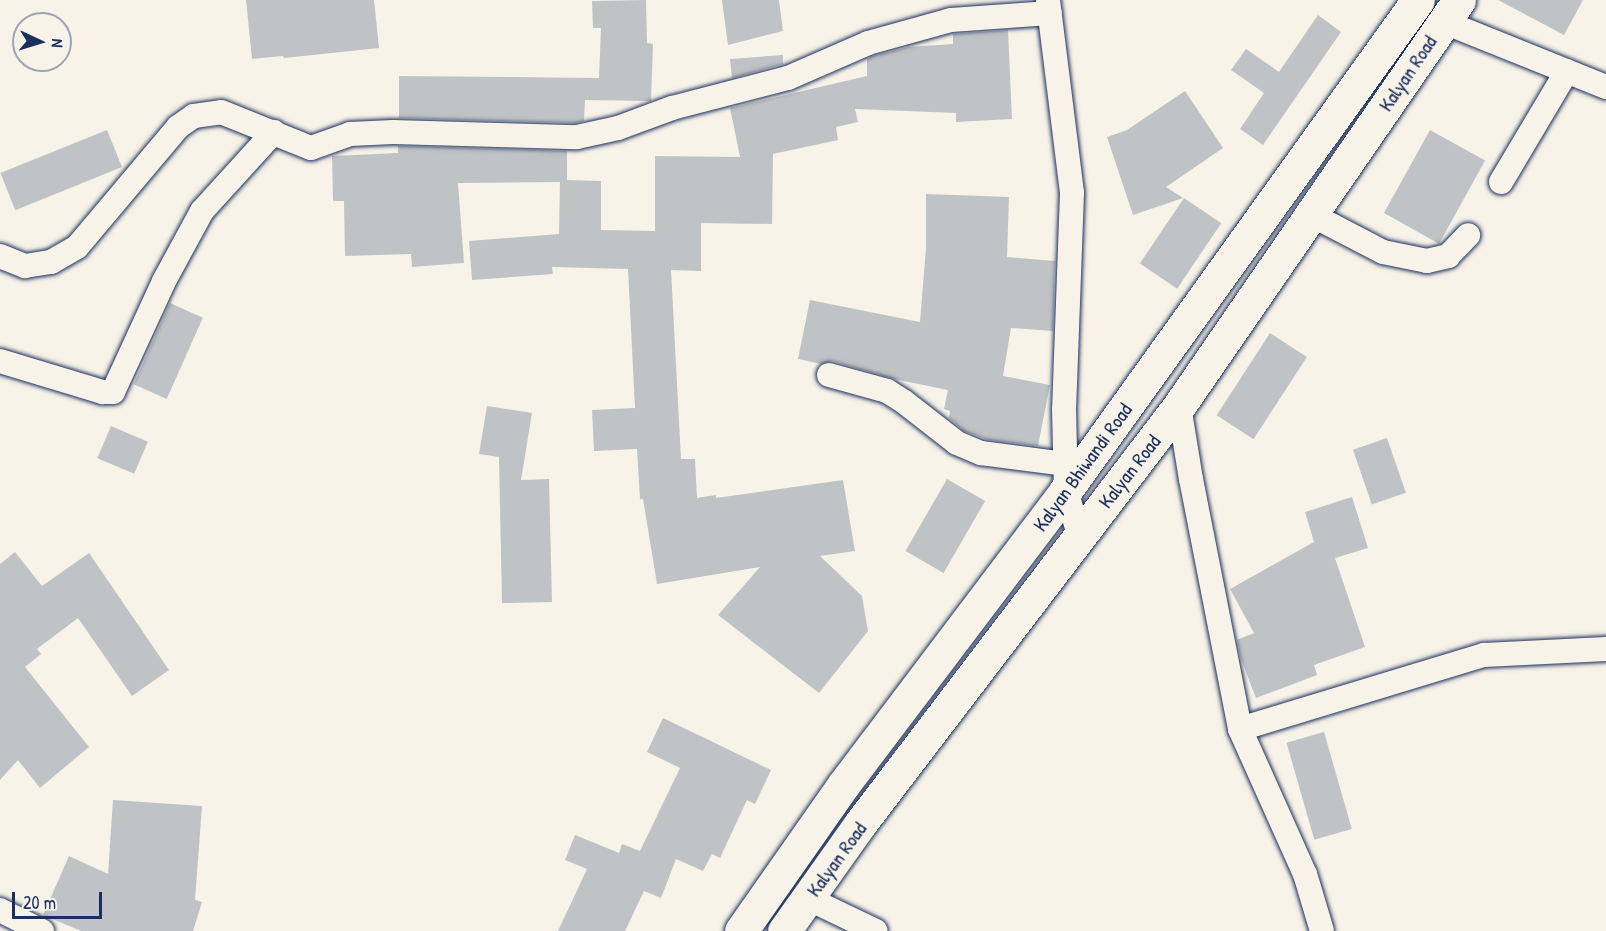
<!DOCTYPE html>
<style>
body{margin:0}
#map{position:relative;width:1606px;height:931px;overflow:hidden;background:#f7f3e8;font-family:"Patrick Hand",sans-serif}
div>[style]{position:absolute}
.building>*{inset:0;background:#c0c3c5;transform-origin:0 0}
.roads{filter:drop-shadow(0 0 2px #1b2f5e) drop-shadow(0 0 2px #1b2f5e)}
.minor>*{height:24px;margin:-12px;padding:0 12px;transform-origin:12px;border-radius:12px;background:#f7f3e8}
.trunk>*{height:33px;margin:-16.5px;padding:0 16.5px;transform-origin:16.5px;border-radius:16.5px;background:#f7f3e8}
span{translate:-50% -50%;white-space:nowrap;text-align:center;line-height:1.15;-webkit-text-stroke:5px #f7f3e8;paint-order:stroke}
.street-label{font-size:20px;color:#1b2f5e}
.north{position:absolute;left:12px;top:12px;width:60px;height:60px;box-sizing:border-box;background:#f7f3e8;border:2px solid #9fa5b1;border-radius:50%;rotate:94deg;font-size:16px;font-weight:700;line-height:24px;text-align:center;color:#1b2f5e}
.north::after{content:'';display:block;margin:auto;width:21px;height:27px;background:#1b2f5e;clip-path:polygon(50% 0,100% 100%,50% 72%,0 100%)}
.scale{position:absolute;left:12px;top:892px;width:90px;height:27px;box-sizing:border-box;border:3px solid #1b2f5e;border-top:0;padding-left:8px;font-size:18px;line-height:21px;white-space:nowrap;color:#1b2f5e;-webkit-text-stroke:4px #f7f3e8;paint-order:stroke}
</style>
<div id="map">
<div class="building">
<i style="clip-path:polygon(246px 0,374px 0,379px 48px,284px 58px,283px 56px,252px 59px)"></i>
<i style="clip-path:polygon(646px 0,647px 43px,653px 44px,651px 101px,585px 100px,584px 121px,576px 123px,399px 118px,399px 76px,599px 78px,601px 28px,593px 28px,592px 1px)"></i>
<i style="clip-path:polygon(722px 0,779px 0,783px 31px,728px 45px)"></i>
<i style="clip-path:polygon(1498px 0,1583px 0,1564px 35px)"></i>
<i style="clip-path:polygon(1318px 15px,1341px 32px,1263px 145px,1240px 129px,1264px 93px,1231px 70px,1246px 49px,1279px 72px)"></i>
<i style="clip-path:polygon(1008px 30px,1012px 119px,956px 122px,956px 113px,855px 109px,858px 122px,836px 127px,838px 140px,773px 154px,772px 224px,701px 223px,701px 271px,671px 270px,681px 459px,695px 459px,697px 498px,716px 495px,716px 498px,843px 480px,855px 551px,820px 556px,862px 596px,868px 631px,819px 693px,718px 615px,760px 567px,657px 584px,643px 499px,640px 499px,637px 449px,594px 451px,592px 410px,635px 408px,628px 269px,552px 267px,553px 274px,472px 280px,469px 241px,559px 234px,560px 182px,458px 183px,464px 263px,412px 267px,411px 254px,345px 256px,344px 201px,333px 201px,332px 156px,398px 153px,398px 146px,567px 151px,567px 180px,601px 181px,601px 230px,655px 231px,655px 156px,740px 157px,730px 108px,867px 76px,867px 59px,873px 56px,908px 47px,953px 44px,953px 34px)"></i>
<i style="clip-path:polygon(783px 55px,783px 64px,732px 78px,730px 59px)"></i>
<i style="clip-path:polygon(1185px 91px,1223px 148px,1166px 187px,1183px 198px,1133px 215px,1107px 137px,1127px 130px)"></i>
<i style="left:107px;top:130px;width:40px;height:115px;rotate:68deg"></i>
<i style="left:1430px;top:130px;width:63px;height:95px;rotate:29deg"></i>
<i style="clip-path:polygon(926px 194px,1009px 197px,1007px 257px,1055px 261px,1053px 331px,1011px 328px,1003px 376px,1050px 385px,1038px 446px,989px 440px,964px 431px,949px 418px,950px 411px,944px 409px,948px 390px,894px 379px,833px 361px,821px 364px,798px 359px,810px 300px,920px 322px,926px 248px)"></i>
<i style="left:1184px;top:198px;width:45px;height:79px;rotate:34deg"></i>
<i style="left:170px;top:303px;width:36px;height:89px;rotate:24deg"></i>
<i style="left:1270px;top:333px;width:44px;height:98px;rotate:33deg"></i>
<i style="clip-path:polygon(487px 406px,532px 413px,521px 480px,549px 479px,552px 602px,502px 603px,499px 457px,479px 454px)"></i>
<i style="left:111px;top:426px;width:40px;height:35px;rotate:23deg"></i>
<i style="left:1387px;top:438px;width:58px;height:36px;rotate:71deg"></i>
<i style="left:947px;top:479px;width:44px;height:83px;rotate:30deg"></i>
<i style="clip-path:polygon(1352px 497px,1368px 548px,1335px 558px,1365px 647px,1314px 665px,1317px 675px,1256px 698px,1241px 659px,1237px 640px,1254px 633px,1230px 589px,1314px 542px,1305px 512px)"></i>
<i style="clip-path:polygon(15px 552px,42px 586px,89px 553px,169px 670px,132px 696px,78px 618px,37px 649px,41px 654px,25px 667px,89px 747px,40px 788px,18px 760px,0 780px,0 564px)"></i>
<i style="clip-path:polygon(663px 718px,771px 770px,755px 804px,747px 800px,720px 858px,712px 854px,703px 871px,676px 859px,661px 898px,644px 891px,625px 931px,558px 931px,587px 869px,565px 860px,575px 835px,619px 853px,622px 844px,640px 851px,680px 768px,647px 752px)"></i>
<i style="left:1324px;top:732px;width:101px;height:39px;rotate:74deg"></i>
<i style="clip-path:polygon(113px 800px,202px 806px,195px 900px,202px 902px,193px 931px,81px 931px,43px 915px,69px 856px,108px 874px)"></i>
</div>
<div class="roads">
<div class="minor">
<i style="left:1048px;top:0;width:194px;rotate:82.9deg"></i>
<i style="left:1072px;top:193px;width:216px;rotate:92.1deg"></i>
<i style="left:1064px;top:409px;width:81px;rotate:88.6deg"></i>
<i style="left:1066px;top:490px;width:47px;rotate:73.9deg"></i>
<i style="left:1442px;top:21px;width:177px;rotate:21.9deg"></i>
<i style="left:1501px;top:182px;width:129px;rotate:-59.3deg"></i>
<i style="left:1310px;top:214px;width:82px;rotate:27.5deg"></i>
<i style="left:1383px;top:252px;width:45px;rotate:11.6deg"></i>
<i style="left:1427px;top:261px;width:22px;rotate:-13deg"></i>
<i style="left:1448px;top:256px;width:29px;rotate:-46deg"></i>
<i style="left:0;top:256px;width:27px;rotate:22deg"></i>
<i style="left:25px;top:266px;width:26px;rotate:-9deg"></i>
<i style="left:51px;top:262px;width:30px;rotate:-30deg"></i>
<i style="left:77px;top:247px;width:157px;rotate:-49.9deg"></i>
<i style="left:178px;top:127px;width:19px;rotate:-35deg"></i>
<i style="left:194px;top:116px;width:27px;rotate:-8deg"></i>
<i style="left:221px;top:112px;width:97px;rotate:21.8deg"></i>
<i style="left:311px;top:148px;width:41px;rotate:-19.7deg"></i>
<i style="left:350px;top:134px;width:43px;rotate:-2.7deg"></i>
<i style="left:393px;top:132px;width:184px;rotate:1.6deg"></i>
<i style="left:577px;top:137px;width:42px;rotate:-12.4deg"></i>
<i style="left:618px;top:128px;width:58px;rotate:-20.3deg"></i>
<i style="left:672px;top:108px;width:120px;rotate:-14.5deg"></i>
<i style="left:788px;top:78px;width:87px;rotate:-23.6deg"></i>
<i style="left:868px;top:43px;width:86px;rotate:-15.5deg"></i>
<i style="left:951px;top:20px;width:99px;rotate:-4deg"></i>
<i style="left:0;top:361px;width:108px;rotate:16.8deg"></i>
<i style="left:103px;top:392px;width:10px"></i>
<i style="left:113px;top:392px;width:122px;rotate:-65.3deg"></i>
<i style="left:164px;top:281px;width:80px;rotate:-61.5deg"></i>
<i style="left:202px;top:211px;width:107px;rotate:-47.7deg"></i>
<i style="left:829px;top:375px;width:60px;rotate:15.4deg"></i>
<i style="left:887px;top:391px;width:19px;rotate:32deg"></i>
<i style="left:903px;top:401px;width:68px;rotate:37.9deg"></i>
<i style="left:957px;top:443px;width:26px;rotate:23deg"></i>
<i style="left:981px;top:453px;width:86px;rotate:7.4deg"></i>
<i style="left:1179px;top:406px;width:74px;rotate:80.7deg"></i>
<i style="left:1191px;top:479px;width:255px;rotate:78.9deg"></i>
<i style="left:1240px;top:729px;width:159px;rotate:65.9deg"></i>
<i style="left:1305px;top:874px;width:59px;rotate:73.4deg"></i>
<i style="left:1240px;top:729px;width:255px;rotate:-16.9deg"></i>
<i style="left:1484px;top:655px;width:122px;rotate:-2.8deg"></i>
<i style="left:807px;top:898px;width:76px;rotate:25.6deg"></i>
<i style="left:0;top:910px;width:47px;rotate:26.6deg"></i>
</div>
<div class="trunk">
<i style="left:741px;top:931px;width:179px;rotate:-55deg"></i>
<i style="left:844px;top:784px;width:368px;rotate:-52.9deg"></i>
<i style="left:1066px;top:490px;width:603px;rotate:-54.31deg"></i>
<i style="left:784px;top:931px;width:131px;rotate:-54.6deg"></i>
<i style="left:860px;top:824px;width:526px;rotate:-52.65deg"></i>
<i style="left:1179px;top:406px;width:493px;rotate:-55.4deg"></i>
</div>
</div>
<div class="street-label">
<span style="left:1407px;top:73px;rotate:-56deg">Kalyan Road</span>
<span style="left:1082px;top:467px;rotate:-54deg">Kalyan Bhiwandi Road</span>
<span style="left:1129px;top:471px;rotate:-52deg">Kalyan Road</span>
<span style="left:836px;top:859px;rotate:-54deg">Kalyan Road</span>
</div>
<div class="north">N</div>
<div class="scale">20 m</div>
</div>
